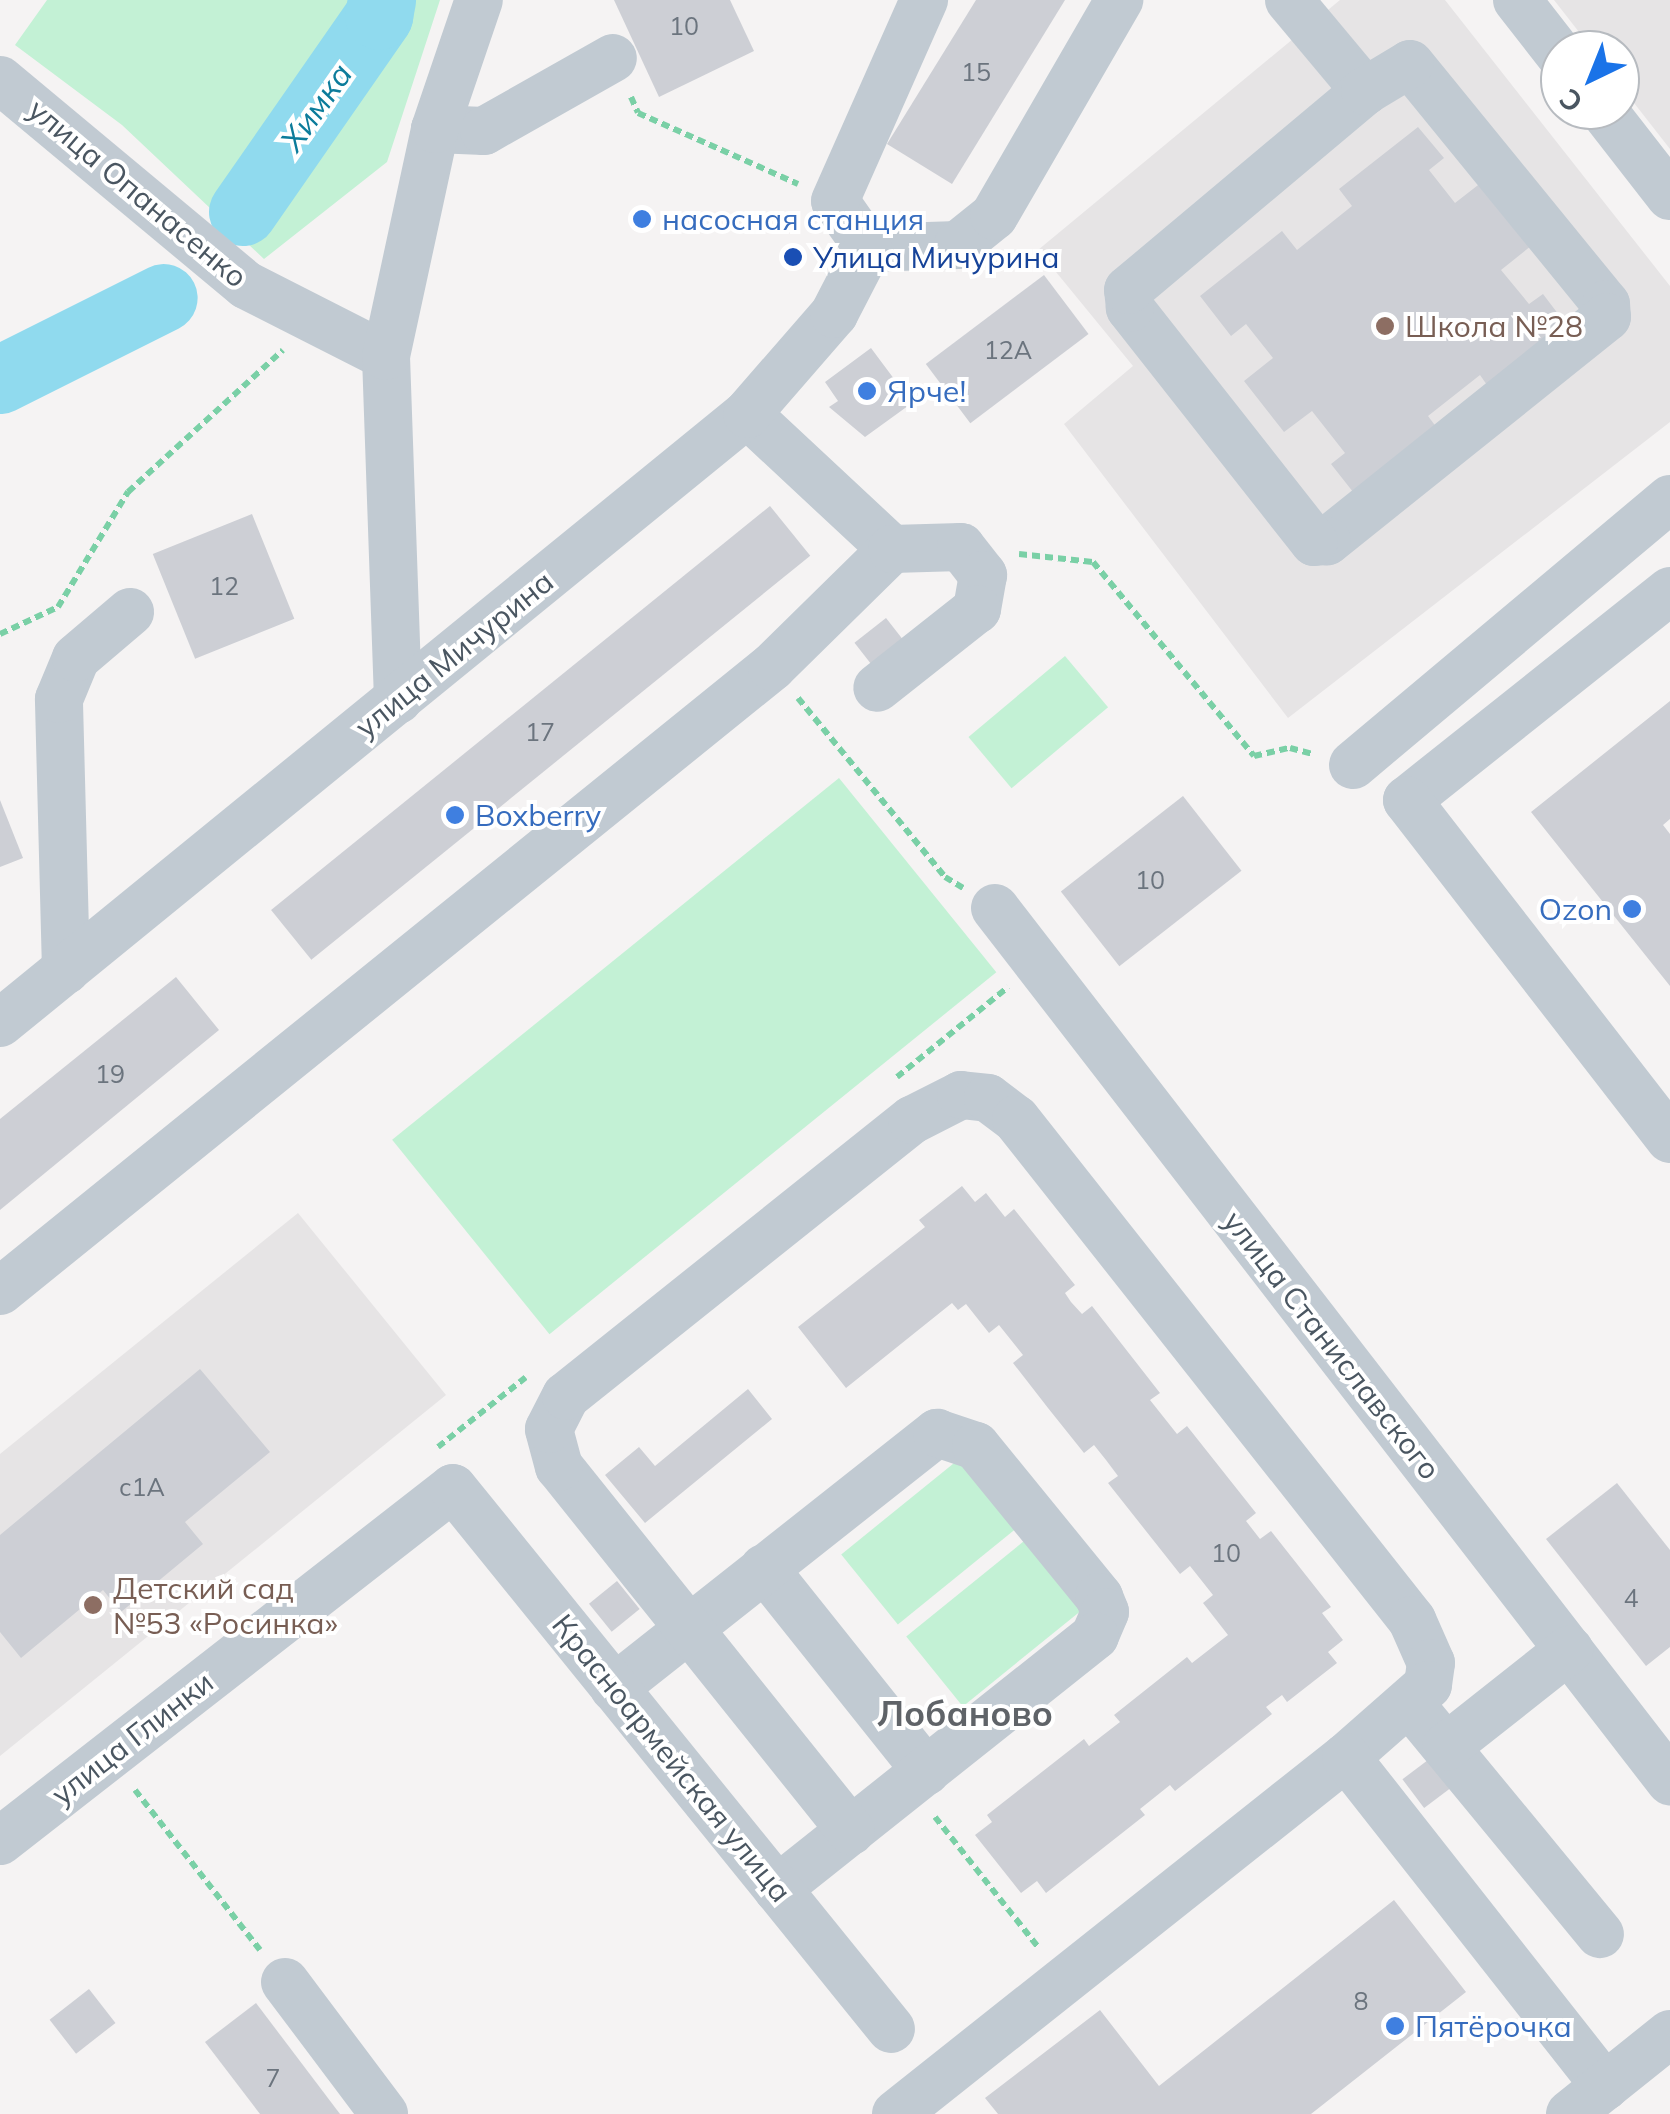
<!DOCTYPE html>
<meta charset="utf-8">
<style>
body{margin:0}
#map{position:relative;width:1670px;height:2114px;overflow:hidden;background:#f5f3f3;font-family:Mulish,sans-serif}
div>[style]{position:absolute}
.education>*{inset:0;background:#e6e4e5}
.green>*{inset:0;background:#c3f1d5;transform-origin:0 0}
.river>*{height:68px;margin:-34px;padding:0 34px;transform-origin:34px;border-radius:34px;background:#90daee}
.building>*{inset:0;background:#cdcfd5;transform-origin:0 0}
.path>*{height:6px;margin-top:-3px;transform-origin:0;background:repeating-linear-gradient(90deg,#7ad0a6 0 8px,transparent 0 13px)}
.minor>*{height:48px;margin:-24px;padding:0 24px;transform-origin:24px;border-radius:24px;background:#c1cad2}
.dots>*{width:28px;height:28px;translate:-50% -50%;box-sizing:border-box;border:5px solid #fff;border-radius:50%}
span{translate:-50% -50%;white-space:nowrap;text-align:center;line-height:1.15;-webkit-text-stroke:8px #fff;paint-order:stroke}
.number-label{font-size:25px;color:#6b747e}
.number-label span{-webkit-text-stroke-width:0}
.street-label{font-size:30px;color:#4a5661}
.shop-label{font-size:30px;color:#366cbe}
.left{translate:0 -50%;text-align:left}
.right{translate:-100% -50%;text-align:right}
.transit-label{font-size:30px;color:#164399}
.education-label{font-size:30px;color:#785e54}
.water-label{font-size:32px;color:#0c7c9b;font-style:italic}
.quarter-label{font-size:35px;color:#5f6368;font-weight:700}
.north{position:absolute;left:1540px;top:30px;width:100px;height:100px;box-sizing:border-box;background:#fff;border:2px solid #b7bbc0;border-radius:50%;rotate:223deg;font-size:28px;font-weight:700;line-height:40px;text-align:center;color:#4a5661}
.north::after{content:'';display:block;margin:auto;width:35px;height:45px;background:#1a73e8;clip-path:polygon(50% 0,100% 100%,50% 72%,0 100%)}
</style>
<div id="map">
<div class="education">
<i style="clip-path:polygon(1340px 0,1445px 0,1670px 286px,1670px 422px,1288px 718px,1064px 424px,1133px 366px,1038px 250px)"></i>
<i style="clip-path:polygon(1554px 0,1670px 0,1670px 149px,1620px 85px,1620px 50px,1593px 50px)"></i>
<i style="clip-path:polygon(298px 1213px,446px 1395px,0 1756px,0 1454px)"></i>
</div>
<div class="green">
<i style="clip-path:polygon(47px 0,440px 0,387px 162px,264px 259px,122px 125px,15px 45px)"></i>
<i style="left:1065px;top:656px;width:67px;height:126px;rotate:50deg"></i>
<i style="left:839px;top:778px;width:250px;height:575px;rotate:51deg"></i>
<i style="left:964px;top:1455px;width:90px;height:158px;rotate:51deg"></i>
<i style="left:1029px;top:1537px;width:90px;height:158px;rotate:51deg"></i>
</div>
<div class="river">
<i style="left:243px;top:212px;width:239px;rotate:-55.2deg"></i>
<i style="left:379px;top:16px;width:16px;rotate:-79deg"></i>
<i style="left:0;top:380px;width:183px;rotate:-26.6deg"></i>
</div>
<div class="building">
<i style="clip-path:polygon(614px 0,730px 0,754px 51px,659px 97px)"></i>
<i style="clip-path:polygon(976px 0,1065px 0,952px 184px,887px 144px)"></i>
<i style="clip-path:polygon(1418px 127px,1444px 158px,1429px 170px,1455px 203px,1491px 175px,1541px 238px,1501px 270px,1529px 304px,1543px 294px,1565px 323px,1487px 385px,1480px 375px,1428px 416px,1440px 432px,1357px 497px,1331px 464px,1345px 453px,1312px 411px,1284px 432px,1244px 381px,1273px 358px,1246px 324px,1231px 336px,1200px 296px,1282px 231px,1297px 250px,1352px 206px,1339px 189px)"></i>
<i style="left:1044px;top:275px;width:74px;height:148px;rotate:53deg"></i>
<i style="clip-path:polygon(871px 348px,912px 403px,865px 437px,829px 407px,838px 401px,825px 382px)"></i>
<i style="left:770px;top:506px;width:64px;height:642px;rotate:51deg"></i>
<i style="left:252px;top:514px;width:113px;height:107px;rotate:68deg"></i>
<i style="left:886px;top:618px;width:33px;height:40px;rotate:52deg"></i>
<i style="clip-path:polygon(1670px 701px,1670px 819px,1663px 825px,1670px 834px,1670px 986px,1531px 812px)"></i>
<i style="left:1183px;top:796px;width:95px;height:155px;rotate:52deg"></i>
<i style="clip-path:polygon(0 800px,23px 858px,0 867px)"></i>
<i style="clip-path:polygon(176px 977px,219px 1030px,0 1210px,0 1119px)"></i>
<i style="clip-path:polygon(962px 1186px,975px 1202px,986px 1193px,1005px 1217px,1014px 1209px,1075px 1285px,1065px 1293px,1071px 1302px,1082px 1314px,1092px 1306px,1160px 1393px,1150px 1400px,1177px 1434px,1187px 1426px,1256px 1513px,1246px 1521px,1260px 1539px,1271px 1531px,1331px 1607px,1322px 1613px,1343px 1640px,1328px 1652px,1337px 1663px,1287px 1702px,1282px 1695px,1266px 1707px,1272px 1714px,1175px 1791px,1170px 1785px,1140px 1809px,1145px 1815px,1046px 1893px,1037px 1881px,1021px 1893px,975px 1835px,992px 1822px,987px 1815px,1084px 1739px,1089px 1746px,1120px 1722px,1114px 1715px,1187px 1657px,1192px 1663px,1228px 1635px,1203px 1603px,1213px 1595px,1190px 1566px,1180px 1574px,1108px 1483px,1118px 1476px,1106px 1460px,1094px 1445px,1084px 1453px,1048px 1408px,1013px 1363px,1023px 1355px,999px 1325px,989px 1333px,966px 1304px,958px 1310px,952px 1303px,846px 1388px,798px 1327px,925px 1227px,919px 1220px)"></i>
<i style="clip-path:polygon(200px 1369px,270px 1452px,185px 1522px,203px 1544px,121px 1612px,103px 1590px,21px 1658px,0 1632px,0 1535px)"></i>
<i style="clip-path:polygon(748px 1389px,772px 1419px,645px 1523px,605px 1475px,639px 1447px,655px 1466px)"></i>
<i style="clip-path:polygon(1617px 1483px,1670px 1550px,1670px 1647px,1646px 1666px,1546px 1539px)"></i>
<i style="left:617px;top:1581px;width:36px;height:36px;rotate:51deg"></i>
<i style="left:1428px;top:1760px;width:36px;height:32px;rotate:53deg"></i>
<i style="clip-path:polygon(1394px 1900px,1466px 1992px,1311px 2114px,998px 2114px,985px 2098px,1100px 2010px,1159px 2086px)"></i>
<i style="left:89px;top:1989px;width:43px;height:50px;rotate:52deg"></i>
<i style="clip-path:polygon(256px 2003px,340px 2114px,260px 2114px,205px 2042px)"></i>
</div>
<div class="path">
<i style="left:631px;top:97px;width:17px;rotate:66deg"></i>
<i style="left:638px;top:113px;width:175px;rotate:23.9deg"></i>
<i style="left:1019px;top:554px;width:74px;rotate:6.2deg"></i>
<i style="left:1093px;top:562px;width:252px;rotate:50.3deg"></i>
<i style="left:1254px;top:756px;width:37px;rotate:-13deg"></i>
<i style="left:1290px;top:748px;width:24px;rotate:15deg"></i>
<i style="left:0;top:634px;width:64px;rotate:-25deg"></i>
<i style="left:58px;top:607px;width:135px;rotate:-58.7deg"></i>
<i style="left:128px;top:492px;width:210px;rotate:-42.5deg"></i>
<i style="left:798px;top:698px;width:232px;rotate:50.6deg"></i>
<i style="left:945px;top:877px;width:21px;rotate:31deg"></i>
<i style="left:897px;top:1077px;width:143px;rotate:-39deg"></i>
<i style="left:438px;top:1447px;width:112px;rotate:-38.5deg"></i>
<i style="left:135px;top:1790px;width:203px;rotate:52deg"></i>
<i style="left:935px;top:1817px;width:167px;rotate:51.6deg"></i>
</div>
<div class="minor">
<i style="left:1289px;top:0;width:119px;rotate:50.1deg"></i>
<i style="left:1517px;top:0;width:70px;rotate:52deg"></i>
<i style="left:1410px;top:64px;width:310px;rotate:50.8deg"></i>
<i style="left:1606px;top:304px;width:13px;rotate:86deg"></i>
<i style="left:1607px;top:317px;width:359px;rotate:141.3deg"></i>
<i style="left:1327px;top:541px;width:13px;rotate:176deg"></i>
<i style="left:1314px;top:542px;width:298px;rotate:-128.2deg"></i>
<i style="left:1130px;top:308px;width:18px;rotate:-96deg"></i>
<i style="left:1128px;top:290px;width:309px;rotate:-40deg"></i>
<i style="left:1365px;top:91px;width:52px;rotate:-31deg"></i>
<i style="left:0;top:80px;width:320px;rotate:39.8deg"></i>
<i style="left:246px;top:285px;width:157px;rotate:26.9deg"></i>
<i style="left:1603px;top:110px;width:109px;rotate:52.1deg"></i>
<i style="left:435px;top:129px;width:49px;rotate:2.3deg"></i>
<i style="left:484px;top:131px;width:148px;rotate:-29.5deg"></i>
<i style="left:868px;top:248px;width:90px;rotate:-1.9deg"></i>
<i style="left:958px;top:245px;width:46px;rotate:-38.9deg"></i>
<i style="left:994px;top:216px;width:250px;rotate:-59.9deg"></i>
<i style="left:868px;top:248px;width:57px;rotate:-125.1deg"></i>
<i style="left:835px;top:201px;width:220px;rotate:-66.1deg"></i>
<i style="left:747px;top:414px;width:198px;rotate:43deg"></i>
<i style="left:1670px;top:591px;width:336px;rotate:141.5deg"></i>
<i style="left:1407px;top:800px;width:429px;rotate:52.2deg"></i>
<i style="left:398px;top:700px;width:344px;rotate:-92deg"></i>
<i style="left:386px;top:356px;width:232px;rotate:-77.8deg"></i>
<i style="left:435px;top:129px;width:136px;rotate:-71.2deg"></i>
<i style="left:1353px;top:765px;width:414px;rotate:-40deg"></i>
<i style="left:995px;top:908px;width:1104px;rotate:52.29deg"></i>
<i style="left:66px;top:970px;width:271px;rotate:-91.5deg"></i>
<i style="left:59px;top:699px;width:44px;rotate:-67.5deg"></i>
<i style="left:76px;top:658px;width:71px;rotate:-40.4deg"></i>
<i style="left:0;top:1023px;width:964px;rotate:-39.19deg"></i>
<i style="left:747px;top:414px;width:133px;rotate:-49deg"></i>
<i style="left:834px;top:314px;width:74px;rotate:-62.7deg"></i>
<i style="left:0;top:1291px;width:993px;rotate:-38.95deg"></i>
<i style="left:772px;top:667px;width:168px;rotate:-44.5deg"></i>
<i style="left:892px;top:549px;width:69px;rotate:-1.7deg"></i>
<i style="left:961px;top:547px;width:36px;rotate:52deg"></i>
<i style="left:983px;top:575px;width:35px;rotate:100deg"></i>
<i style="left:977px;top:609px;width:127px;rotate:141.7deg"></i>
<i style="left:764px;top:1568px;width:260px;rotate:51.4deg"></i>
<i style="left:614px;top:1688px;width:412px;rotate:-38.3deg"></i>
<i style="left:937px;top:1433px;width:41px;rotate:18.4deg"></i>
<i style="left:976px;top:1446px;width:195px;rotate:50.8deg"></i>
<i style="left:1099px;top:1597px;width:16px;rotate:68deg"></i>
<i style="left:1105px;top:1612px;width:26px;rotate:113deg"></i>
<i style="left:1095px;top:1636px;width:406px;rotate:141.5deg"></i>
<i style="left:1411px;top:1705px;width:297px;rotate:50.5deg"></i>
<i style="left:1446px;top:1747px;width:157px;rotate:-38.3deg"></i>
<i style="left:851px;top:1831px;width:467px;rotate:-128.7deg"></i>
<i style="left:559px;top:1467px;width:39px;rotate:-105deg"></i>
<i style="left:549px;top:1429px;width:37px;rotate:-63deg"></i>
<i style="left:566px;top:1396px;width:443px;rotate:-38.6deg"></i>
<i style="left:912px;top:1120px;width:55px;rotate:-27deg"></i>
<i style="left:961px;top:1095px;width:27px;rotate:6deg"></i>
<i style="left:988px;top:1098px;width:35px;rotate:37deg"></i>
<i style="left:1016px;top:1119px;width:639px;rotate:51.68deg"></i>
<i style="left:1412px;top:1620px;width:47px;rotate:66.2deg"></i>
<i style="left:1431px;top:1663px;width:22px;rotate:98deg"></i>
<i style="left:1428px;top:1685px;width:109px;rotate:138.7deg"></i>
<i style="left:0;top:1841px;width:574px;rotate:-37.93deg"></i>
<i style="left:453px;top:1488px;width:696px;rotate:51.01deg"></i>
<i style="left:285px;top:1982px;width:165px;rotate:53.1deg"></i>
<i style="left:896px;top:2114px;width:574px;rotate:-38.43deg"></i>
<i style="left:1346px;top:1757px;width:419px;rotate:51.8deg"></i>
<i style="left:1570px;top:2114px;width:128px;rotate:-38.7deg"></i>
</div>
<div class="dots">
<i style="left:642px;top:219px;background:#3f7fe0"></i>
<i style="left:793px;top:257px;background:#1a4fb4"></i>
<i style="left:1385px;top:326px;background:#8d6e63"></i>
<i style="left:867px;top:391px;background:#3f7fe0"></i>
<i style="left:455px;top:815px;background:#3f7fe0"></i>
<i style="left:1632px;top:909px;background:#3f7fe0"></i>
<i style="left:93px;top:1605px;background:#8d6e63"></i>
<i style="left:1395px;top:2026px;background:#3f7fe0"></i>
</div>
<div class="number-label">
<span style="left:684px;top:26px">10</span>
<span style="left:976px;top:72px">15</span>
<span style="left:1008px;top:350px">12А</span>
<span style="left:224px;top:586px">12</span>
<span style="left:540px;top:732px">17</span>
<span style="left:1150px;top:880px">10</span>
<span style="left:110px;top:1074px">19</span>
<span style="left:142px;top:1487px">с1А</span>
<span style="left:1226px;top:1553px">10</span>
<span style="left:1631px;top:1598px">4</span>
<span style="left:1361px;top:2001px">8</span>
<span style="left:273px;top:2078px">7</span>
</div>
<div class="street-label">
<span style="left:138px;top:193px;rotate:40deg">улица Опанасенко</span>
<span style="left:454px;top:654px;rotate:-39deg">улица Мичурина</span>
<span style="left:1332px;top:1345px;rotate:52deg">улица Станиславского</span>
<span style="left:132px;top:1738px;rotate:-38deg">улица Глинки</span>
<span style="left:672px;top:1758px;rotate:51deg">Красноармейская улица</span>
</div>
<div class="shop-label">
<span class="left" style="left:662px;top:219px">насосная станция</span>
<span class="left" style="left:887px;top:391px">Ярче!</span>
<span class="left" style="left:475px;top:815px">Boxberry</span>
<span class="right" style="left:1612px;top:909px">Ozon</span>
<span class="left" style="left:1415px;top:2026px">Пятёрочка</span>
</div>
<div class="transit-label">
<span class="left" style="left:813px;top:257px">Улица Мичурина</span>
</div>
<div class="education-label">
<span class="left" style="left:1405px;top:326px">Школа №28</span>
<span class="left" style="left:113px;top:1605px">Детский сад<br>№53 «Росинка»</span>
</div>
<div class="water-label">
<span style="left:316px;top:107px;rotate:-55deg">Химка</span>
</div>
<div class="quarter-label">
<span style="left:965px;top:1713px">Лобаново</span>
</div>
<div class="north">С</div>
</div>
